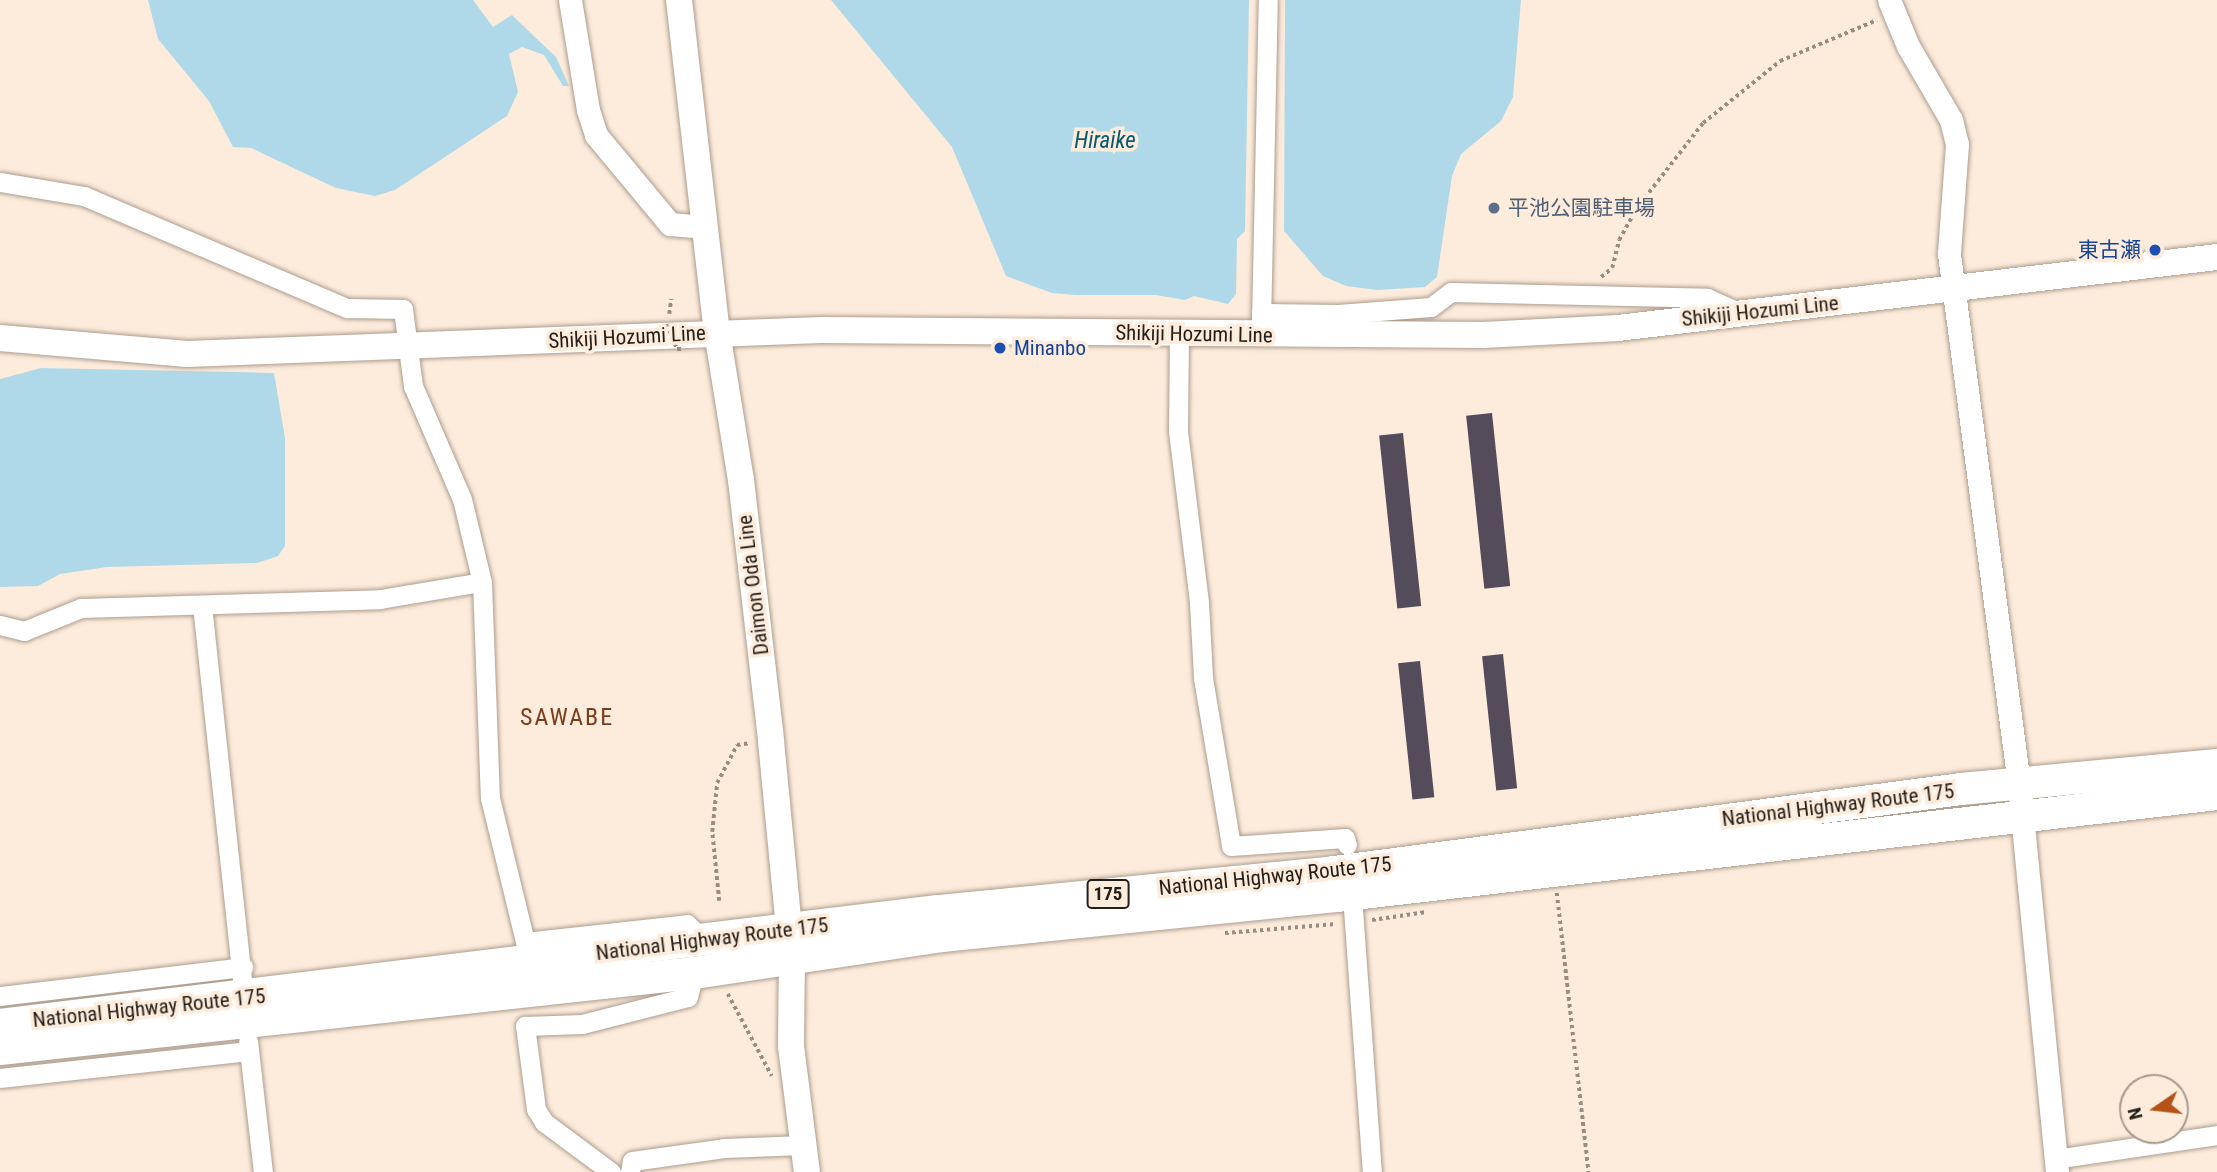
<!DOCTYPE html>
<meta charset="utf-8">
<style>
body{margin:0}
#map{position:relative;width:2217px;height:1172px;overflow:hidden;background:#fdecdc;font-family:"Roboto Condensed","Noto Sans JP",sans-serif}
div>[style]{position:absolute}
.water>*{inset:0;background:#afd9e9}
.building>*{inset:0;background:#544b5b;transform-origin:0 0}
.path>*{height:3.5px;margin-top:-1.75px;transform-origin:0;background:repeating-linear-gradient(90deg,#998d82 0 3.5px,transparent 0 7px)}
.roads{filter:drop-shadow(0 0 2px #ad9d8e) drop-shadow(0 0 2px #ad9d8e)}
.minor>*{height:19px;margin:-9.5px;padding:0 9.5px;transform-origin:9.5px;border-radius:9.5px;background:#fff}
.tertiary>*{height:23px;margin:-11.5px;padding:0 11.5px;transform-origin:11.5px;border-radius:11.5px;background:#fff}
.secondary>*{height:26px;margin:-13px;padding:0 13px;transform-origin:13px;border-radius:13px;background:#fff}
.trunk>*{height:32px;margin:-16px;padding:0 16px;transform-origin:16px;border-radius:16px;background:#fff}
.path-bridge>*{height:3.5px;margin-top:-1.75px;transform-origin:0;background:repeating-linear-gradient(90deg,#998d82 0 3.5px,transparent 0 7px)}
.dots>*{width:19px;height:19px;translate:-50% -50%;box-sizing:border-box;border:4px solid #fdecdc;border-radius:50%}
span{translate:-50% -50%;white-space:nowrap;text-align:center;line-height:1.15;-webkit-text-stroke:7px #fdecdc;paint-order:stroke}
.shield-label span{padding:2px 5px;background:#fdecdc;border:2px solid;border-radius:5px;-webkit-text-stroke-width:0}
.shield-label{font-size:19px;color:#241e19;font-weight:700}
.service-label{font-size:21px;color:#4e5e75}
.left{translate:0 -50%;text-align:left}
.transit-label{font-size:21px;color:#164399}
.right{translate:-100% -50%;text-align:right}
.street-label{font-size:21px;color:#241e19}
.water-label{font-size:23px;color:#045a70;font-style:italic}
.quarter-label{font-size:24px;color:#7c3c1a;letter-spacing:2px}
.north{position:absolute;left:2119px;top:1074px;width:70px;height:70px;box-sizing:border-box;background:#fdecdc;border:2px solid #a69a8e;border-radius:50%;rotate:256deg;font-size:19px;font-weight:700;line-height:28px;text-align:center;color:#241e19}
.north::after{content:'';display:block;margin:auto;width:24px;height:32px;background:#b45218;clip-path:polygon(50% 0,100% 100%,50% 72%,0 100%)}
</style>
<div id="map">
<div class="water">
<i style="clip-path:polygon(148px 0,473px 0,493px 27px,512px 15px,517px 20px,556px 57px,569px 86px,563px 86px,544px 55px,522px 47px,509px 54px,518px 92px,507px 116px,395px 190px,375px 196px,336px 188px,251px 148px,233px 147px,209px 101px,158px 39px)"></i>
<i style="clip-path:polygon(831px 0,1249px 0,1245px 231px,1237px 239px,1236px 294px,1228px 304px,1194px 296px,1185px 300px,1156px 295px,1076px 295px,1052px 293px,1006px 276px,952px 147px)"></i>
<i style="clip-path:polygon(1285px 0,1521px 0,1513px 97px,1501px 121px,1461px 154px,1452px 176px,1437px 277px,1425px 287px,1377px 290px,1346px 286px,1323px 276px,1284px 231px)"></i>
<i style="clip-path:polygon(41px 368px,274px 373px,285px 438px,285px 546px,278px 556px,257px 563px,107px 567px,60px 574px,38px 586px,0 587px,0 379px)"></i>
</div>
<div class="building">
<i style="left:1492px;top:413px;width:174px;height:26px;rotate:84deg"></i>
<i style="left:1403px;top:433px;width:174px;height:24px;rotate:84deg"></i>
<i style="left:1503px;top:654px;width:135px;height:21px;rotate:84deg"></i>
<i style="left:1420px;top:661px;width:137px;height:22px;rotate:84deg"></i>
</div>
<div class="path">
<i style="left:1601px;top:277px;width:14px;rotate:-39deg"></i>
<i style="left:1612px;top:268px;width:29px;rotate:-76deg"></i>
<i style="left:1619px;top:240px;width:35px;rotate:-61deg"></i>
<i style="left:1636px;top:209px;width:109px;rotate:-52.1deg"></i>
<i style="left:1703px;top:123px;width:99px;rotate:-38.8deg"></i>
<i style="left:1780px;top:61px;width:105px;rotate:-22.9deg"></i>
<i style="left:669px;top:314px;width:15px;rotate:-82deg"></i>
<i style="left:1557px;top:893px;width:281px;rotate:83.5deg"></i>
<i style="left:719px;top:901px;width:69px;rotate:-95.8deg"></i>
<i style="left:712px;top:832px;width:49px;rotate:-84.2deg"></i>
<i style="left:717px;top:783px;width:43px;rotate:-62.2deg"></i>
<i style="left:737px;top:745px;width:14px;rotate:-8deg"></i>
<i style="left:1372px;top:920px;width:55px;rotate:-8.4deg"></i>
<i style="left:1225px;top:933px;width:111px;rotate:-4.6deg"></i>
<i style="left:728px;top:994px;width:93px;rotate:61.8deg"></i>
</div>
<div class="roads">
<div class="minor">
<i style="left:0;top:182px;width:85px;rotate:9.5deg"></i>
<i style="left:84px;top:196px;width:286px;rotate:23.1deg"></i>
<i style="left:347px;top:308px;width:56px;rotate:1deg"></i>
<i style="left:403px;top:309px;width:78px;rotate:82.6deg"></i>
<i style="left:413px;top:386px;width:123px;rotate:66.6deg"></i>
<i style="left:462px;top:499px;width:85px;rotate:76.5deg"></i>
<i style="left:482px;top:582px;width:216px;rotate:87.9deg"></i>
<i style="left:490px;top:798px;width:148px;rotate:76.3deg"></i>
<i style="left:525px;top:942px;width:163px;rotate:-6.3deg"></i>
<i style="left:687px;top:924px;width:24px;rotate:45deg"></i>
<i style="left:1261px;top:313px;width:77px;rotate:0.7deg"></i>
<i style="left:1338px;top:314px;width:93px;rotate:-4.3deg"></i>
<i style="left:1431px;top:307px;width:25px;rotate:-37deg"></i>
<i style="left:1451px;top:292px;width:256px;rotate:1.3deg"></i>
<i style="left:1707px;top:298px;width:36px;rotate:24deg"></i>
<i style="left:1261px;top:324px;width:324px;rotate:-88.8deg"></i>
<i style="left:1179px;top:334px;width:97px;rotate:90.6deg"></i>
<i style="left:1178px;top:431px;width:173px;rotate:83deg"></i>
<i style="left:1199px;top:603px;width:75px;rotate:86.9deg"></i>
<i style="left:1203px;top:678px;width:170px;rotate:80.5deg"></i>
<i style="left:1231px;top:846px;width:114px;rotate:-4deg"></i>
<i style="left:1345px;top:838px;width:7px;rotate:74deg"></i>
<i style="left:202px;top:605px;width:377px;rotate:83.9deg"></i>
<i style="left:0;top:625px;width:25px;rotate:14deg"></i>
<i style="left:24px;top:631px;width:61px;rotate:-22deg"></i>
<i style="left:81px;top:608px;width:299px;rotate:-1.7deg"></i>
<i style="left:380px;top:599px;width:103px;rotate:-9.5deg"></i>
<i style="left:1353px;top:909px;width:264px;rotate:85.9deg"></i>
<i style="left:0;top:996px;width:245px;rotate:-6.8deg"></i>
<i style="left:248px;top:1041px;width:132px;rotate:83.5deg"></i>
<i style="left:0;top:1078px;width:250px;rotate:-6.2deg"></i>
<i style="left:2055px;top:1159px;width:164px;rotate:-8.4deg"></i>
<i style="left:611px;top:1172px;width:84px;rotate:-143.3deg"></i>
<i style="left:544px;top:1122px;width:15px;rotate:-122deg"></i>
<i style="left:536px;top:1109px;width:84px;rotate:-97.5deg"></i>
<i style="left:525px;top:1026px;width:57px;rotate:-2deg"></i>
<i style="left:582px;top:1024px;width:109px;rotate:-14.3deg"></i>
<i style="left:688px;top:997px;width:25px;rotate:-76deg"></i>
<i style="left:630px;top:1172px;width:11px;rotate:-80deg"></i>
<i style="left:632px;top:1161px;width:93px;rotate:-8deg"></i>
<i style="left:724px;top:1148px;width:79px;rotate:-2.2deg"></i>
</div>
<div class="tertiary">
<i style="left:570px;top:0;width:111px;rotate:80.7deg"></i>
<i style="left:588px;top:110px;width:26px;rotate:72deg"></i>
<i style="left:596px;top:135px;width:116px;rotate:50.3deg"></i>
<i style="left:670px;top:224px;width:35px;rotate:5deg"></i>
<i style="left:1889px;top:0;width:50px;rotate:67.6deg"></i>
<i style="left:1908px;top:46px;width:86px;rotate:59.8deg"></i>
<i style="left:1951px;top:120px;width:25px;rotate:76deg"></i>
<i style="left:1957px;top:144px;width:110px;rotate:94.2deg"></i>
<i style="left:1949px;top:254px;width:535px;rotate:82.48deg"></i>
<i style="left:2019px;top:784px;width:390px;rotate:84.4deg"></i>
</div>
<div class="secondary">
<i style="left:679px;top:0;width:334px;rotate:83.5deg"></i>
<i style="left:717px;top:332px;width:150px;rotate:80.8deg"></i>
<i style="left:741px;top:480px;width:263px;rotate:83.4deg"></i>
<i style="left:771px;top:741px;width:218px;rotate:84.5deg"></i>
<i style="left:792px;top:958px;width:88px;rotate:90.7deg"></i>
<i style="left:791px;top:1046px;width:127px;rotate:82.8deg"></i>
<i style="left:0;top:338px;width:188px;rotate:4.9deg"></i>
<i style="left:187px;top:354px;width:634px;rotate:-2.17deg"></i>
<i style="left:821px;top:330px;width:662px;rotate:0.43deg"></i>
<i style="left:1483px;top:335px;width:135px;rotate:-3deg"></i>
<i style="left:1618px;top:328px;width:603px;rotate:-6.76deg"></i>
</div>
<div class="trunk">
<i style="left:0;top:1025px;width:945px;rotate:-6.93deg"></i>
<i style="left:938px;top:911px;width:398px;rotate:-5.6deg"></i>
<i style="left:1334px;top:872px;width:632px;rotate:-7.54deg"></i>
<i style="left:1961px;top:789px;width:257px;rotate:-5.4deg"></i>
<i style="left:0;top:1049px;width:698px;rotate:-6.25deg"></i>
<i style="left:694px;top:973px;width:252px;rotate:-8.5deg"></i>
<i style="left:943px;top:936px;width:396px;rotate:-5.8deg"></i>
<i style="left:1337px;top:896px;width:886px;rotate:-6.61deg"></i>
</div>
</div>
<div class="path-bridge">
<i style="left:667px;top:324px;width:27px;rotate:68deg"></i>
<i style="left:677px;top:349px;width:4px"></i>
</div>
<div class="dots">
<i style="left:1494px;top:208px;background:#5c6f8a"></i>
<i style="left:2155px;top:250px;background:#1a4fb4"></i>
<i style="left:1000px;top:348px;background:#1a4fb4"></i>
</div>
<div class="shield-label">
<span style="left:1108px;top:894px">175</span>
</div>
<div class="service-label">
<span class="left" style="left:1508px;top:208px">平池公園駐車場</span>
</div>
<div class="transit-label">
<span class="right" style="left:2141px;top:250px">東古瀬</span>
<span class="left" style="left:1014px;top:348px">Minanbo</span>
</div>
<div class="street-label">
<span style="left:1760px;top:311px;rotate:-6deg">Shikiji Hozumi Line</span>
<span style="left:1194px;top:334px;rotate:1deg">Shikiji Hozumi Line</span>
<span style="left:627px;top:337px;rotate:-3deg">Shikiji Hozumi Line</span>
<span style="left:753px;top:585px;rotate:-97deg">Daimon Oda Line</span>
<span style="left:1838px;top:805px;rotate:-7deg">National Highway Route 175</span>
<span style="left:1275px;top:876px;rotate:-6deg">National Highway Route 175</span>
<span style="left:712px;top:939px;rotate:-7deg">National Highway Route 175</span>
<span style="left:149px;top:1008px;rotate:-6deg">National Highway Route 175</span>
</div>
<div class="water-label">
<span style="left:1105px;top:141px">Hiraike</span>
</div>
<div class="quarter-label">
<span style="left:567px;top:718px">SAWABE</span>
</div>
<div class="north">N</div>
</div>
